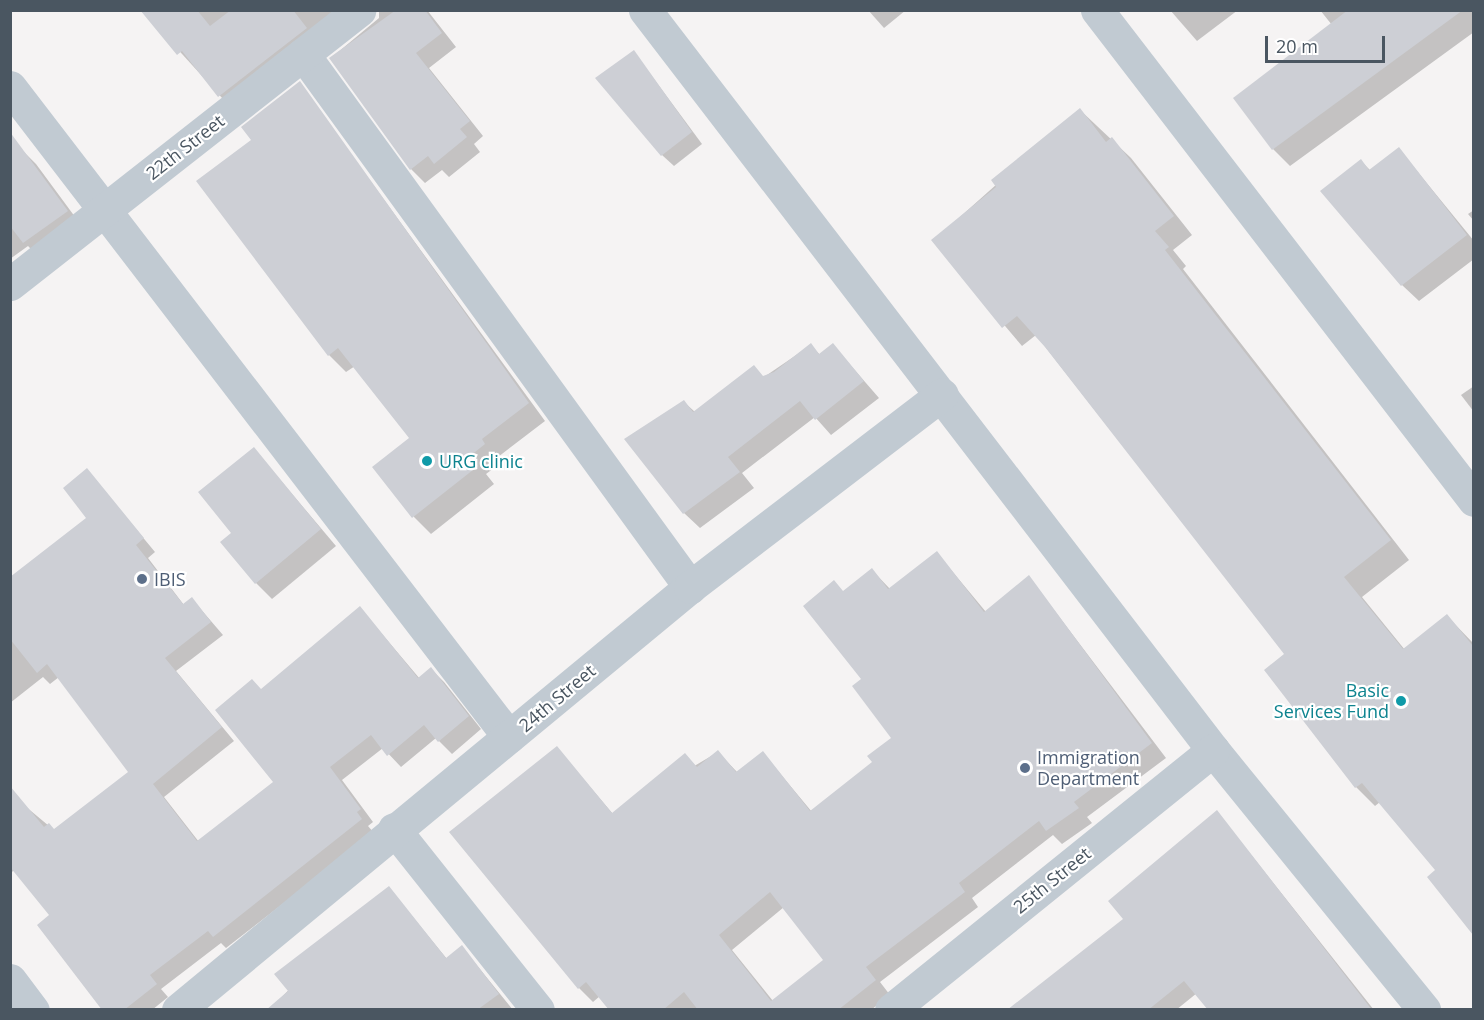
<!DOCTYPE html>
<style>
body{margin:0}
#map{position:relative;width:1484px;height:1020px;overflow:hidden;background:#f5f3f3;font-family:"Open Sans",sans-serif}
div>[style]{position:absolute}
.shadow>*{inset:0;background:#0003}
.building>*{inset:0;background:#cdcfd5}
.minor>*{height:33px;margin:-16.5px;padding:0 16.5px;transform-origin:16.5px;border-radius:16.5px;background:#c1cad2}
.dots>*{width:16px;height:16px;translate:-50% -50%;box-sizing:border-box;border:3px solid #fff;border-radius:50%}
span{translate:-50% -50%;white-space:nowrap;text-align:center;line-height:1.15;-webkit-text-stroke:4.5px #fff;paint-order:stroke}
.street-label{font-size:18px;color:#4a5661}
.culture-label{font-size:18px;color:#0d838f}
.left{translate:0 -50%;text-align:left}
.right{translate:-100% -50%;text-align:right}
.service-label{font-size:18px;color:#4e5e75}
.frame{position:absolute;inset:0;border:12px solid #4a5661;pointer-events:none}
.scale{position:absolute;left:1265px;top:36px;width:120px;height:27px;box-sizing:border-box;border:3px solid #4a5661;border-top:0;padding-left:8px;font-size:18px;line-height:21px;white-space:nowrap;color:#4a5661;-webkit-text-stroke:4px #fff;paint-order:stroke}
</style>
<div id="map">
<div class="shadow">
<i style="clip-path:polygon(142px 10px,361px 10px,233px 110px)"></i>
<i style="clip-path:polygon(379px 10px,427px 10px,456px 47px,429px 68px,483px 136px,474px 144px,480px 152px,449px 177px,442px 170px,425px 183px,411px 169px,331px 58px,379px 18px)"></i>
<i style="clip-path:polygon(868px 10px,906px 10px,884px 28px)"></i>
<i style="clip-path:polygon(1170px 10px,1238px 10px,1197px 41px)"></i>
<i style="clip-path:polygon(1320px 10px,1474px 10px,1474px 32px,1290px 166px,1273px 149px,1332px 25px)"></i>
<i style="clip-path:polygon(634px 52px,702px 144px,674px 166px,662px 155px)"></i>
<i style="clip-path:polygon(299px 83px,545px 421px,498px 457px,502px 462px,486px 474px,494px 484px,431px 534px,414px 517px,411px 438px,355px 366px,346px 372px,329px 355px,253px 140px)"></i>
<i style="clip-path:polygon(1080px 110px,1131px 158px,1192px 235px,1173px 250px,1186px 266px,1183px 269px,1409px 560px,1362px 597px,1405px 650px,1447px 616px,1474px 644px,1474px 933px,1429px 877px,1437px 871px,1380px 802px,1375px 806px,1356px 787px,1266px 670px,1286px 654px,1036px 335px,1022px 346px,933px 241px)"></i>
<i style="clip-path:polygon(1399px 149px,1474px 241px,1474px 259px,1419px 301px,1402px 285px,1361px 161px,1371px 171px)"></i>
<i style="clip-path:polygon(10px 150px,22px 150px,36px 164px,81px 225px,38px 256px,28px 246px,10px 259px)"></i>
<i style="clip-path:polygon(1474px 210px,1474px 221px,1468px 214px)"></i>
<i style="clip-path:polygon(811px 345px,820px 355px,833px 345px,879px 398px,831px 435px,815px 417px,742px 473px,754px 488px,700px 528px,684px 513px,684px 402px,695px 412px,764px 377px)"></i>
<i style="clip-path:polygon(1474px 386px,1474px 412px,1461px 395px)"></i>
<i style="clip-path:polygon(254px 449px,336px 546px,272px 599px,256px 583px,233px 533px)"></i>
<i style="clip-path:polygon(87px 470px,155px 552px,148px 558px,184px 605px,192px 599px,223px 635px,176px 671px,234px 741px,164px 797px,199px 842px,276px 782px,261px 690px,360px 608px,420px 679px,431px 669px,444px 682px,481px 729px,452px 754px,436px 738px,401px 767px,383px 748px,342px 780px,373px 822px,368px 826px,374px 833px,226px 948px,221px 943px,161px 989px,168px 997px,152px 1010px,104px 1010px,52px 915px,15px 870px,10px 873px,10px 817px,25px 806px,55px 831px,130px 772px,59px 677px,50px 684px,43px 677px,10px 703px,10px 579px,88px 518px)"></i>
<i style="clip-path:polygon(evenodd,937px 553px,986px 612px,1029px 577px,1166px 758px,1087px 817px,1092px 823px,1062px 844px,1053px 835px,972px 898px,978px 907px,880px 982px,890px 995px,871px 1010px,611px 1010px,600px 996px,593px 1002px,579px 988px,557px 748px,613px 814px,718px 752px,738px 773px,763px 753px,812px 812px,874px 763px,893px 738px,863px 679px,844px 592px,872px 570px,890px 589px,937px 553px,784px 907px,825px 960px,773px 1001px,732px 950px,784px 907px)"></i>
<i style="clip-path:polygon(1217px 812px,1374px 1010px,1210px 1010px,1197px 993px,1176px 1010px,1010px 1010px,1125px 919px)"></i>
<i style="clip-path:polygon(389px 888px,447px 959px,462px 947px,513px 1010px,269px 1010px)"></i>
</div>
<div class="building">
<i style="clip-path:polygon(140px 10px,197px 10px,210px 26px,231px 10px,293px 10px,307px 28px,218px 97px,182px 51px,177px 55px)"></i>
<i style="clip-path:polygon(396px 10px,425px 10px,442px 33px,416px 53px,470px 121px,460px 129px,467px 137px,434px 164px,428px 156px,410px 170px,329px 58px)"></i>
<i style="clip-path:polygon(1348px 10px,1463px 10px,1272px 150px,1233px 98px)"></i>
<i style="clip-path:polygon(634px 50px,692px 132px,661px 156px,595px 78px)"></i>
<i style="clip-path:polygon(300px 81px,529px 403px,482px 439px,485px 444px,470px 456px,478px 466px,412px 518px,372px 467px,409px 438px,338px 348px,328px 356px,196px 181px,251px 140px,241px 127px)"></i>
<i style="clip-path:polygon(1080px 108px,1106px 142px,1112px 137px,1174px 216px,1155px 231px,1169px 247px,1165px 250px,1391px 540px,1344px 577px,1403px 649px,1447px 614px,1473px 646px,1473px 935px,1427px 877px,1435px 870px,1362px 783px,1355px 788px,1264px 670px,1284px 654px,1045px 347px,1017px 316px,1002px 328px,931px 240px,996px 187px,991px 180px)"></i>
<i style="clip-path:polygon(10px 132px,68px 211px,23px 243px,10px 226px)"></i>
<i style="clip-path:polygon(1399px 147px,1467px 235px,1401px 286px,1320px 191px,1361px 159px,1369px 170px)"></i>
<i style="clip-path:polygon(811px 343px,819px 354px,833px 343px,864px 381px,815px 420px,800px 401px,728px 457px,740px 472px,683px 514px,624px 439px,684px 400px,693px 412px,754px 365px,763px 376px,774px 372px)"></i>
<i style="clip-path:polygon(254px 447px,321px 529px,255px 584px,220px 542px,231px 533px,198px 492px)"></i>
<i style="clip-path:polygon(87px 468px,144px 538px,136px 545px,183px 604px,192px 597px,211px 622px,165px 658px,222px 727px,153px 784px,197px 841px,273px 782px,215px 710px,252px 679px,261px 689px,360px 606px,418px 678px,431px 667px,469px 716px,438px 742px,424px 725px,387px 756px,371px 735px,330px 767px,361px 809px,357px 812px,362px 819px,213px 937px,208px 931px,150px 975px,157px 984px,124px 1010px,102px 1010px,37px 925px,49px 915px,10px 867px,10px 786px,44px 827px,49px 823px,54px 829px,128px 772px,47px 664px,37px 673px,10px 639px,10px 577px,86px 518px,63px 488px)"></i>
<i style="clip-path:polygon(evenodd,937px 551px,984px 612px,1029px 575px,1152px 743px,1074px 802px,1079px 808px,1046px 831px,1039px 821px,959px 883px,965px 892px,866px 967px,876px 980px,838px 1010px,698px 1010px,684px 992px,663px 1010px,609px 1010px,586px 982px,578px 989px,449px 832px,557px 746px,612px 813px,685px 753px,697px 767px,718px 750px,736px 772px,763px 751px,810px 811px,872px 762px,867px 756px,891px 738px,852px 686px,861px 679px,803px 606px,834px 580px,843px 591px,872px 568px,888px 589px,937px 551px,770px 892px,823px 960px,771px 1001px,719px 935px,770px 892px)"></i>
<i style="clip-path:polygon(1217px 810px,1372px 1010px,1208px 1010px,1184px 981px,1148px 1010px,1007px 1010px,1123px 919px,1108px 901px)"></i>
<i style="clip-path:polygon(389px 886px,446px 958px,462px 945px,499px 994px,477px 1010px,266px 1010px,288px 991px,274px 974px)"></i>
</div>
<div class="minor">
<i style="left:645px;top:10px;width:933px;rotate:52.49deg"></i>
<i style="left:1213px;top:750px;width:335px;rotate:50.9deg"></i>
<i style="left:1097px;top:10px;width:618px;rotate:52.43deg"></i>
<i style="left:303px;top:54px;width:659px;rotate:54.02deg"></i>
<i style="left:10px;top:87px;width:819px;rotate:52.49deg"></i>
<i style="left:10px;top:284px;width:444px;rotate:-38.1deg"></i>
<i style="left:394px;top:829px;width:231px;rotate:51.5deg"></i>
<i style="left:10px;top:980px;width:38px;rotate:53deg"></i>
<i style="left:178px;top:1010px;width:664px;rotate:-39.56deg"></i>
<i style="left:690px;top:587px;width:317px;rotate:-37.4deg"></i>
<i style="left:891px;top:1010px;width:414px;rotate:-38.9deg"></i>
</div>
<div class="dots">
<i style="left:427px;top:461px;background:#0f9aa8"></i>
<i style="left:142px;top:579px;background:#5c6f8a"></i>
<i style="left:1401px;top:701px;background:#0f9aa8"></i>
<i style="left:1025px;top:768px;background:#5c6f8a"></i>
</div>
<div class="street-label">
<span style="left:185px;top:147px;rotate:-38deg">22th Street</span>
<span style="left:557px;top:698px;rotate:-40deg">24th Street</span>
<span style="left:1052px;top:880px;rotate:-39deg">25th Street</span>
</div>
<div class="culture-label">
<span class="left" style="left:439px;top:461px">URG clinic</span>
<span class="right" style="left:1389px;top:701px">Basic<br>Services Fund</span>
</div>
<div class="service-label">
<span class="left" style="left:154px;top:579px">IBIS</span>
<span class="left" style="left:1037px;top:768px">Immigration<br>Department</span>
</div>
<div class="frame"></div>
<div class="scale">20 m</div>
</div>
